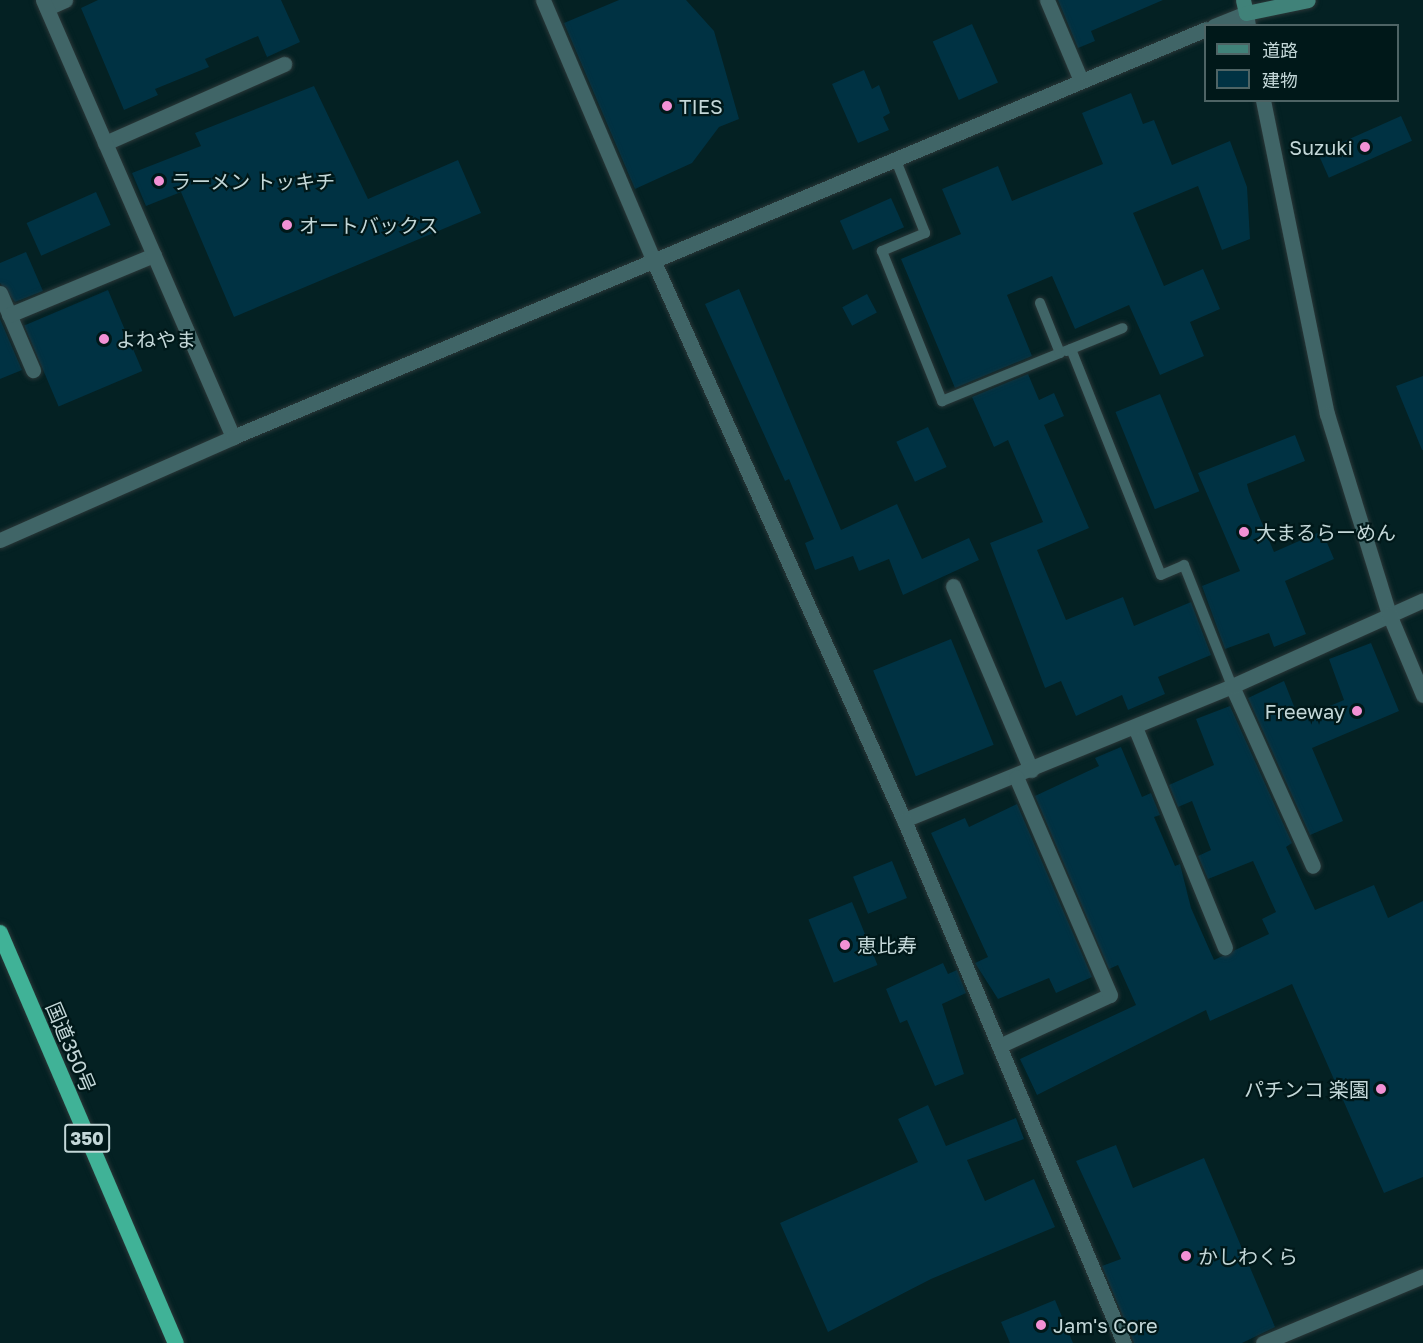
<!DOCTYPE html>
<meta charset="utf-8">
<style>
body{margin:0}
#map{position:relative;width:1423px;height:1343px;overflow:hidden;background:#042123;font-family:"Golos Text","Noto Sans JP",sans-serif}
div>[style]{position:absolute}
.building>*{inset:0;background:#003243;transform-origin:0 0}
.roads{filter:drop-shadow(0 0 2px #2b3738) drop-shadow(0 0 2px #2b3738)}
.service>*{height:10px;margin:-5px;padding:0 5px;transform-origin:5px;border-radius:5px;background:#406567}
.minor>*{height:15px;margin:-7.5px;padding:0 7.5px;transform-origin:7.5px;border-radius:7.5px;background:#406567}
.tertiary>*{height:15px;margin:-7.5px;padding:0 7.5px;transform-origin:7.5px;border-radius:7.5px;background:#406567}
.secondary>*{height:15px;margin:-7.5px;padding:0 7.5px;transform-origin:7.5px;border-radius:7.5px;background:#408279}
.trunk>*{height:16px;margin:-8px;padding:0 8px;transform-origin:8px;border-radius:8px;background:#40b297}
.dots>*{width:16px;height:16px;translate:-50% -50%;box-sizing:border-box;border:3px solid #001819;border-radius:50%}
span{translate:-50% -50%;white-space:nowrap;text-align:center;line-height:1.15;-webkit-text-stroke:4.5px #001819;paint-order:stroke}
.shield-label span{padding:2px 4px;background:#001819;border:2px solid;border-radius:4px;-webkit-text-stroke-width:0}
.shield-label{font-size:18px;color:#c3d7d8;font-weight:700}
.poi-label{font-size:20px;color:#c3d7d8}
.left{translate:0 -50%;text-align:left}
.right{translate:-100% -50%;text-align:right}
.street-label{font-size:20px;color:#c3d7d8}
.legend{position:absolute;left:1204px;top:24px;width:195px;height:78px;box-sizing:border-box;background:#001819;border:2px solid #4e6465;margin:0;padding:8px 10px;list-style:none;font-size:18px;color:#c3d7d8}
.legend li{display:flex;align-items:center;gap:12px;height:30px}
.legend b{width:30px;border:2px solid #4e6465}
</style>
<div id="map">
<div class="building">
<i style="clip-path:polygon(98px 0,281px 0,300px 42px,267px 57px,258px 36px,205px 59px,209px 67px,155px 89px,158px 95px,124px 110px,81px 8px)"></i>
<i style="clip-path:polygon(619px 0,686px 0,714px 31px,739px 119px,719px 127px,692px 163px,635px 189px,564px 23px)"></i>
<i style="clip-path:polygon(1058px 0,1163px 0,1091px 31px,1095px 41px,1078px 48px)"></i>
<i style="left:972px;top:24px;width:64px;height:43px;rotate:66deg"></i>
<i style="clip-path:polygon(864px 70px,872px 89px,879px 85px,890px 113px,883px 117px,889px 130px,858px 143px,832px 84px)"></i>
<i style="clip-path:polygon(314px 86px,368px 199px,458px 160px,481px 213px,234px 317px,181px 192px,146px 206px,132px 173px,201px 146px,195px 133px)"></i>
<i style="clip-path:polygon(1131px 93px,1143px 124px,1154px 120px,1172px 165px,1230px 141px,1247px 187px,1250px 239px,1222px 250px,1198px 186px,1133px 213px,1164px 286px,1203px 269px,1220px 309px,1190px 322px,1204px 356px,1160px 375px,1129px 305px,1075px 329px,1052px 276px,1007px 295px,1032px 356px,955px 388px,901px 259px,961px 234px,942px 189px,998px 166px,1012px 201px,1103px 164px,1082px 113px)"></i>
<i style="left:1401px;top:116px;width:27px;height:91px;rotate:66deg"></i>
<i style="left:96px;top:192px;width:36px;height:76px;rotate:66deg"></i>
<i style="left:891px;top:198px;width:32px;height:56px;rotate:66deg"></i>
<i style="clip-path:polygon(26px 252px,43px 291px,15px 302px,0 283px,0 263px)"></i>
<i style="clip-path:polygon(739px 289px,841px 530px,897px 504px,922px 559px,969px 538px,979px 560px,903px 595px,889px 559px,859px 571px,853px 556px,815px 570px,805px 543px,814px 539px,789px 479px,785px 481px,705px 304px)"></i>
<i style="left:108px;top:290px;width:88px;height:91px;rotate:67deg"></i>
<i style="left:867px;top:294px;width:21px;height:28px;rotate:62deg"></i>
<i style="clip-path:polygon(0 319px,22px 370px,0 379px)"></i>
<i style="clip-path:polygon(1028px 374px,1039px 400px,1054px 393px,1064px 416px,1044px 425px,1089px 528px,1037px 550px,1066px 620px,1123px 597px,1134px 626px,1191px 602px,1211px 655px,1158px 677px,1165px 694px,1128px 710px,1122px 695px,1076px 716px,1061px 681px,1045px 688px,990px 543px,1043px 522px,1008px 440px,994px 447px,972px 397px)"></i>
<i style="clip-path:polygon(1423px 376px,1423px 450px,1422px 450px,1396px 386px)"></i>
<i style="left:1160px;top:394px;width:105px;height:48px;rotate:68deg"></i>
<i style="left:928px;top:427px;width:44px;height:35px;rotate:65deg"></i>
<i style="clip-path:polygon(1295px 435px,1305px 461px,1247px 484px,1249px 492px,1274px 552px,1322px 531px,1334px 559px,1285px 581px,1306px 634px,1274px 647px,1269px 633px,1225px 649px,1202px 586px,1240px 571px,1198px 473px)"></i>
<i style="left:951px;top:639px;width:114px;height:84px;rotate:68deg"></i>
<i style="clip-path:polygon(1371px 643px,1399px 711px,1312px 748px,1343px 821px,1310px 835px,1248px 698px,1284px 681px,1299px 719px,1344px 700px,1329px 659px)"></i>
<i style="clip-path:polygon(1230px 706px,1292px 843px,1286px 847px,1315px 910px,1374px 885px,1388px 918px,1423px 901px,1423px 1177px,1384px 1193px,1292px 984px,1210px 1021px,1206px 1010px,1037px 1095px,1020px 1059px,1136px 1005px,1118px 965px,1109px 969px,1035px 796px,1099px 766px,1095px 758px,1121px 747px,1142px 797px,1151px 793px,1160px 815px,1154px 817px,1175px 866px,1180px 864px,1191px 908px,1214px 960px,1269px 934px,1262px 919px,1276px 912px,1253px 861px,1208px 879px,1198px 856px,1211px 850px,1192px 801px,1178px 807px,1169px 785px,1214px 765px,1196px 719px)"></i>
<i style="clip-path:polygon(1017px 804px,1092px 977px,1056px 993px,1049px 978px,998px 999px,975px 963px,988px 957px,931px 833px,965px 818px,969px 827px)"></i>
<i style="left:892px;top:861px;width:40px;height:42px;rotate:68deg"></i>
<i style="left:852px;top:902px;width:68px;height:47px;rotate:68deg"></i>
<i style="clip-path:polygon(943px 963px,948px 974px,957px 970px,966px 993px,942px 1004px,964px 1074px,935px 1086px,907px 1020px,900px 1023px,886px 989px)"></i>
<i style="clip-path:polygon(928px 1105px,946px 1146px,1016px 1118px,1024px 1139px,967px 1160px,985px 1201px,1034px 1179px,1055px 1227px,931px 1279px,828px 1332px,780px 1223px,918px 1162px,898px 1119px)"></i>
<i style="clip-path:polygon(1116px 1145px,1133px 1188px,1204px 1158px,1275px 1327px,1242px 1343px,1134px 1343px,1102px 1266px,1121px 1259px,1076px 1161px)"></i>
<i style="clip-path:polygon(1055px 1300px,1073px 1343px,1010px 1343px,1001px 1322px)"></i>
</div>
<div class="roads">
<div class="service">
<i style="left:895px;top:158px;width:81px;rotate:68.2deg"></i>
<i style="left:925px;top:233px;width:47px;rotate:157.3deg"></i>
<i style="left:882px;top:251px;width:162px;rotate:68.2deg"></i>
<i style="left:942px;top:401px;width:127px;rotate:-22.1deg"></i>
<i style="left:1060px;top:353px;width:54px;rotate:-111.8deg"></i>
<i style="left:1071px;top:349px;width:243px;rotate:68.3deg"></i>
<i style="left:1161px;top:575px;width:25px;rotate:-23deg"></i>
<i style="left:1184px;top:565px;width:130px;rotate:68.4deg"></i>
<i style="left:1066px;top:351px;width:61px;rotate:-22deg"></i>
</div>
<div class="minor">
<i style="left:543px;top:0;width:285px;rotate:67deg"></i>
<i style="left:1047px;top:0;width:85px;rotate:67.1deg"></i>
<i style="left:47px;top:8px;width:20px;rotate:-24deg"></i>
<i style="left:105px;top:143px;width:196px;rotate:-23.8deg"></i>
<i style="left:0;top:293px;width:84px;rotate:66.8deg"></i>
<i style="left:9px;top:315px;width:157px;rotate:-22.5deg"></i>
<i style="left:953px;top:586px;width:200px;rotate:67deg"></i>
<i style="left:1232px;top:686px;width:197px;rotate:65.8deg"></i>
<i style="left:1135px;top:727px;width:238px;rotate:67.8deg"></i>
<i style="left:904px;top:820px;width:354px;rotate:-22.2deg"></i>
<i style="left:1232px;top:686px;width:209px;rotate:-24.2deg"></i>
<i style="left:999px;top:1046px;width:122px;rotate:-24.7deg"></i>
<i style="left:1110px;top:995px;width:237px;rotate:-113.3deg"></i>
<i style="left:1263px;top:1343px;width:173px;rotate:-22.7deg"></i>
</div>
<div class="tertiary">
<i style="left:43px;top:0;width:477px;rotate:66.5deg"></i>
<i style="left:1214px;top:26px;width:35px;rotate:-22deg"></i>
<i style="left:1246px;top:13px;width:13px;rotate:81deg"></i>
<i style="left:1263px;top:100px;width:320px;rotate:78.5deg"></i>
<i style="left:1327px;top:414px;width:209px;rotate:72.8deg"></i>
<i style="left:1389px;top:614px;width:88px;rotate:67.2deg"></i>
<i style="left:654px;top:262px;width:611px;rotate:65.87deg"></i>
<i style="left:904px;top:820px;width:567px;rotate:67.19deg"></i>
<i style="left:0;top:540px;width:255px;rotate:-23.8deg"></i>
<i style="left:233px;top:437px;width:1055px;rotate:-22.75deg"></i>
</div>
<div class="secondary">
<i style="left:1243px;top:0;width:13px;rotate:77deg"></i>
<i style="left:1246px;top:13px;width:63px;rotate:-11.8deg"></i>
</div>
<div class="trunk">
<i style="left:0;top:933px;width:446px;rotate:66.8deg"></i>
</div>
</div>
<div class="dots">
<i style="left:667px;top:106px;background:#f391d5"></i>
<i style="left:1365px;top:147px;background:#f391d5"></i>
<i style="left:159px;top:181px;background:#f391d5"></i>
<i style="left:287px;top:225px;background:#f391d5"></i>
<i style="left:104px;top:339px;background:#f391d5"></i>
<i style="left:1244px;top:532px;background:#f391d5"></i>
<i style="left:1357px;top:711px;background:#f391d5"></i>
<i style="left:845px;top:945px;background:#f391d5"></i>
<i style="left:1381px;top:1089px;background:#f391d5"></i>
<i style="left:1186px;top:1256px;background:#f391d5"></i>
<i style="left:1041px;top:1325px;background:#f391d5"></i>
</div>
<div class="shield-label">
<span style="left:87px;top:1138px">350</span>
</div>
<div class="poi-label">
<span class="left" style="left:679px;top:106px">TIES</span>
<span class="right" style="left:1353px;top:147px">Suzuki</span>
<span class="left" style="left:171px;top:181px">ラーメン トッキチ</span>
<span class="left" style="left:299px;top:225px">オートバックス</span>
<span class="left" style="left:116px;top:339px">よねやま</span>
<span class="left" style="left:1256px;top:532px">大まるらーめん</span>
<span class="right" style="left:1345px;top:711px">Freeway</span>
<span class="left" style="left:857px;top:945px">恵比寿</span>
<span class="right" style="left:1369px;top:1089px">パチンコ 楽園</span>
<span class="left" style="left:1198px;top:1256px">かしわくら</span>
<span class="left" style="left:1053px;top:1325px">Jam's Core</span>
</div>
<div class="street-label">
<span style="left:71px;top:1047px;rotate:67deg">国道350号</span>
</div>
<ul class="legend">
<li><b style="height:8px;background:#408279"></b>道路</li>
<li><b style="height:16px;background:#003243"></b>建物</li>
</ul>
</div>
